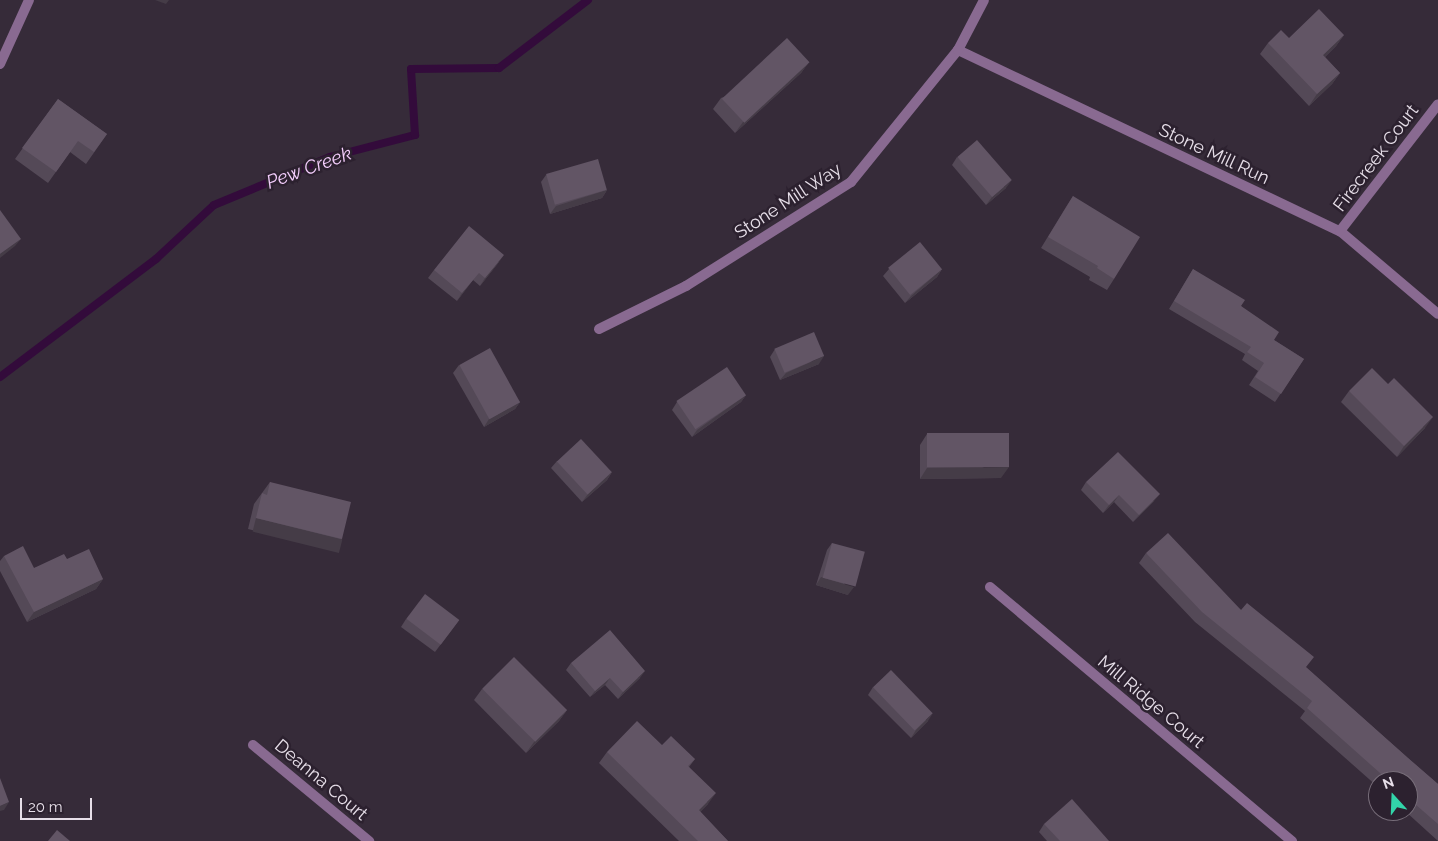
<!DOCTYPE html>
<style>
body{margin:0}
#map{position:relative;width:1438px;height:841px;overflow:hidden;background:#362b39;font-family:Raleway,sans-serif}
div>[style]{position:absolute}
.stream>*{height:8px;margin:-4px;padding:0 4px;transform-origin:4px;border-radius:4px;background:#330b3b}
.minor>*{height:10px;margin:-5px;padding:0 5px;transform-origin:5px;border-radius:5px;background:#896a91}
.wall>*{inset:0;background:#544957}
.shaded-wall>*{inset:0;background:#453c47;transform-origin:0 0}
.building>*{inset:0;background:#625565;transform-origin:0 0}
span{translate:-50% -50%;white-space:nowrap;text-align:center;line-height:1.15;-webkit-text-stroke:5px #2c212f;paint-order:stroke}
.street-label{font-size:18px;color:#e7dfe9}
.water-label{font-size:19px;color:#f4cefd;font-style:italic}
.north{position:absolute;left:1368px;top:771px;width:50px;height:50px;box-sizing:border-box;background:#2c212f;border:1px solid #776d79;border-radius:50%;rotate:340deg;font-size:14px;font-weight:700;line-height:20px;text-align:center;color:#e7dfe9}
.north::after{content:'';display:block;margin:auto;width:18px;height:22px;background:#32d4a9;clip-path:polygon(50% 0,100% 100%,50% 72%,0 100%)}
.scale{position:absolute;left:20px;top:798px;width:72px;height:22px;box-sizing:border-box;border:2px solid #e7dfe9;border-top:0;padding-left:6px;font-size:15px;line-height:18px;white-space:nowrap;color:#e7dfe9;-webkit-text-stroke:4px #2c212f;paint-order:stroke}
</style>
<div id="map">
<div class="stream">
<i style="left:0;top:377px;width:196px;rotate:-37.1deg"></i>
<i style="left:156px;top:259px;width:79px;rotate:-43deg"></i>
<i style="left:214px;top:205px;width:126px;rotate:-22.5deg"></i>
<i style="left:330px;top:157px;width:88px;rotate:-14.5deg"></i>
<i style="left:415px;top:135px;width:66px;rotate:-93.5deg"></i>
<i style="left:411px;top:69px;width:88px;rotate:-0.7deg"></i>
<i style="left:499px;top:68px;width:112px;rotate:-37.4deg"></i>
</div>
<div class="minor">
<i style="left:958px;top:50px;width:423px;rotate:25.4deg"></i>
<i style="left:1340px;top:231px;width:128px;rotate:40.3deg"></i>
<i style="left:0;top:64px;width:70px;rotate:-65.6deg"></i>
<i style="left:1340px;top:231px;width:160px;rotate:-52.3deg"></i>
<i style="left:599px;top:329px;width:97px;rotate:-26.3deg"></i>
<i style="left:686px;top:286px;width:195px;rotate:-32.2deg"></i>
<i style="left:851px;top:182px;width:170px;rotate:-51deg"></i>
<i style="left:958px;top:50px;width:56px;rotate:-62.5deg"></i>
<i style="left:990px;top:587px;width:395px;rotate:40.1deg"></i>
<i style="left:253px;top:745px;width:151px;rotate:39.6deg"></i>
</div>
<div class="wall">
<i style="clip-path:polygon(1344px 35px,1336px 46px,1325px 57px,1340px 73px,1332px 84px,1309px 106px,1260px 54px,1268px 43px,1289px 38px)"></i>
<i style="clip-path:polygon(809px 62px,801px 73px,735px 133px,713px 109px,721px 98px)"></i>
<i style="clip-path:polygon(58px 99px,107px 134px,86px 164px,70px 152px,48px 183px,15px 159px)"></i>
<i style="clip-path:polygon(957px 157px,1006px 188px,986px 205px,952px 165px)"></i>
<i style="clip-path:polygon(546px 175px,607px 190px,602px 198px,550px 214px,541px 182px)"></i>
<i style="clip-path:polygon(1073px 196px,1114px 279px,1107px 290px,1089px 280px,1090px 277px,1041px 248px,1066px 207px)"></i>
<i style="clip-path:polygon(499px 262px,480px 286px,473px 280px,457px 301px,428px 278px,434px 270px)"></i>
<i style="clip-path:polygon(889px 269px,942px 269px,937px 277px,905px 303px,883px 276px)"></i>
<i style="clip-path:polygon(1193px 269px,1241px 306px,1274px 340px,1304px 359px,1275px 402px,1249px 385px,1258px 371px,1242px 360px,1245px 354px,1169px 309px)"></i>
<i style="clip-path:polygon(775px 349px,819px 364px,780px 380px,770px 357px)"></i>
<i style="clip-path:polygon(459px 365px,520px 402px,515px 409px,484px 427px,453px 373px)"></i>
<i style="clip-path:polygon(1349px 391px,1425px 428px,1397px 457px,1341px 402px)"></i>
<i style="clip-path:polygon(746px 395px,741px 402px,692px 437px,672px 410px,677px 402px)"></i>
<i style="clip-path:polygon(927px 434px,1001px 478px,920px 479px,920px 445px)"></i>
<i style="clip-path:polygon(557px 461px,612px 472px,607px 480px,582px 502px,551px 468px)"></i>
<i style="clip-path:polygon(270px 482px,342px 539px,334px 550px,248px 529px,254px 504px)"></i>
<i style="clip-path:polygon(1086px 482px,1154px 501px,1133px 522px,1114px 502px,1103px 513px,1081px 490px)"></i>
<i style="clip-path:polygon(832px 543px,848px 595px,816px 585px,827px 550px)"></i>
<i style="clip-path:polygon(1146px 553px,1241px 610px,1408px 758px,1438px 784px,1438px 841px,1405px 811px,1408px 811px,1408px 781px,1378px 781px,1378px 787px,1300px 718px,1305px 711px,1195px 622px,1139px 563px)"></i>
<i style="clip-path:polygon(4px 556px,34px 568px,67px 559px,103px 579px,96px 589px,27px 622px,0 571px,0 561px)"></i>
<i style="clip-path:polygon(406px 619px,459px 620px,435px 652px,401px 627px)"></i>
<i style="clip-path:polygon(571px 663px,640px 678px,618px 699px,605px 685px,590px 697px,566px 670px)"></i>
<i style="clip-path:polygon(873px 687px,928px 721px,911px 738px,868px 695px)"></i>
<i style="clip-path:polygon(482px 689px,567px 710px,559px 721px,526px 753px,474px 700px)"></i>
<i style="clip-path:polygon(662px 745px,695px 759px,689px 767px,708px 804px,700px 812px,728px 841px,679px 841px,599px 763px,607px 752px)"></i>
<i style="clip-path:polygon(1044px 824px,1109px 841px,1047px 841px,1039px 832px)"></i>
</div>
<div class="shaded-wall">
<i style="clip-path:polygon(155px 0,169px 0,166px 4px)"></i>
<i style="clip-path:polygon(1344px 35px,1336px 46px,1315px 66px,1323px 55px)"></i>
<i style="clip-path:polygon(809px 62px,801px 73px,735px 133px,743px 122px)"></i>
<i style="clip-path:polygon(1340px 73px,1332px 84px,1309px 106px,1317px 94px)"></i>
<i style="clip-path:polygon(1012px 180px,1006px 188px,986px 205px,992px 197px)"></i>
<i style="clip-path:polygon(607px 190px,602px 198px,550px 214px,556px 206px)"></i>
<i style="clip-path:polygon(21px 239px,15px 246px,0 258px,0 254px)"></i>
<i style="clip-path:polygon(504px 255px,499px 262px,480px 286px,485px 278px)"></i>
<i style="clip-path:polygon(942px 269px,937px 277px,905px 303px,911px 296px)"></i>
<i style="clip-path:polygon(479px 273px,473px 280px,457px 301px,462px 293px)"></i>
<i style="clip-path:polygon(824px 356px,819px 364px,780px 380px,786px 373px)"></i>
<i style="clip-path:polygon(746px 395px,741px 402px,692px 437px,697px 430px)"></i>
<i style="clip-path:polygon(520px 402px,515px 409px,484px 427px,489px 419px)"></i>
<i style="clip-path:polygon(1433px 417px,1425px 428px,1397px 457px,1404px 446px)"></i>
<i style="clip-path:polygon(1009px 467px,1001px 478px,920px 479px,927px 468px)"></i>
<i style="clip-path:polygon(612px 472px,607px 480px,582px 502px,588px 494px)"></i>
<i style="clip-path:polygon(1160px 494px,1154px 501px,1133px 522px,1139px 515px)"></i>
<i style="clip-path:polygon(1119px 495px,1114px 502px,1103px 513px,1109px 505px)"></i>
<i style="left:256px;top:518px;width:89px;height:14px;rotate:14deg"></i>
<i style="clip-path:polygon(821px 577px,854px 587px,848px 595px,816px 585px)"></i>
<i style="clip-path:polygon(103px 579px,96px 589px,27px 622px,34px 612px)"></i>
<i style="clip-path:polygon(645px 671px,640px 678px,618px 699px,623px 692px)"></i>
<i style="clip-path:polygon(610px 678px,605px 685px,590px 697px,595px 691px)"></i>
<i style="clip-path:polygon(567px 710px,559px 721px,526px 753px,534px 742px)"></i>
<i style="clip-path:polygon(933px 713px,928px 721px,911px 738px,916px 730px)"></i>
<i style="clip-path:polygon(716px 793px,708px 804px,691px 821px,699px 810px)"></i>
<i style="clip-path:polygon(9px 802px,4px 810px,0 811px,0 806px)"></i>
</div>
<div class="building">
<i style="clip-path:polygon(1319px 9px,1344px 35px,1323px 55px,1340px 73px,1317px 94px,1268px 43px,1281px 30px,1289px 38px)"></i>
<i style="left:787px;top:38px;width:33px;height:89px;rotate:47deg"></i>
<i style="clip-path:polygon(58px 99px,107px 134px,94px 152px,78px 141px,56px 172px,22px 148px)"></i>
<i style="left:977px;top:140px;width:53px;height:26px;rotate:49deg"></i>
<i style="left:598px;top:159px;width:32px;height:54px;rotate:74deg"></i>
<i style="clip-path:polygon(1073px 196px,1140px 237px,1114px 279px,1097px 268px,1098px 266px,1048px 237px)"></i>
<i style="clip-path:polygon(0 210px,21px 239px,0 254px)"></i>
<i style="clip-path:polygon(469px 226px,504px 255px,485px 278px,479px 273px,462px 293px,434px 270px)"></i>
<i style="left:920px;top:242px;width:35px;height:41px;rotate:51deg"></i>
<i style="clip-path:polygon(1193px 269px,1245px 300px,1241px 306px,1279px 332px,1274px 340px,1304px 359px,1281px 394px,1255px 377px,1264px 363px,1247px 352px,1251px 347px,1174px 301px)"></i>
<i style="left:814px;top:332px;width:26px;height:43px;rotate:67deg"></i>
<i style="left:490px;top:348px;width:62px;height:35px;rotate:61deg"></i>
<i style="left:727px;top:367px;width:34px;height:61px;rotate:56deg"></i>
<i style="clip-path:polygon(1372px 368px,1388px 384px,1394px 378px,1433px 417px,1404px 446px,1349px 391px)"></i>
<i style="left:1009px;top:433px;width:34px;height:82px;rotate:90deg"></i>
<i style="left:581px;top:439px;width:45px;height:33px;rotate:47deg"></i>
<i style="clip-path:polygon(1118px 452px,1160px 494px,1139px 515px,1119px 495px,1109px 505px,1086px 482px)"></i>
<i style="clip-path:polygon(270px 482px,351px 502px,342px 539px,256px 518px,262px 493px,267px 495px)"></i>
<i style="clip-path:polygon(1168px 533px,1241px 610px,1247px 603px,1314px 657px,1306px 667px,1408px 758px,1438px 784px,1438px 824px,1408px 798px,1408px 781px,1389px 781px,1307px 708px,1312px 701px,1202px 612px,1146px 553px)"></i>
<i style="left:832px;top:543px;width:34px;height:36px;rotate:15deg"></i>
<i style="clip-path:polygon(23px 546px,34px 568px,64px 554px,67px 559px,89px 549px,103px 579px,34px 612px,4px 556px)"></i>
<i style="left:425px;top:594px;width:43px;height:31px;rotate:37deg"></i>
<i style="clip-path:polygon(610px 630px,645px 671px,623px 692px,610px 678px,595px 691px,571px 663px)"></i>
<i style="left:514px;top:657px;width:75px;height:45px;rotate:45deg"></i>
<i style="left:891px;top:670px;width:60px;height:25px;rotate:46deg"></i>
<i style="clip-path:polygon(637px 721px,662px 745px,671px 736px,695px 759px,688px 766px,716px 793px,699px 810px,728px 841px,698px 841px,607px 752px)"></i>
<i style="clip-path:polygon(0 778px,9px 802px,0 806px)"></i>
<i style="clip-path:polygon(1072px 799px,1109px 841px,1060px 841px,1044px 824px)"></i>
<i style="clip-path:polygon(57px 830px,70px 841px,48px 841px)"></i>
</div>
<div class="street-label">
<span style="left:1214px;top:154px;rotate:25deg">Stone Mill Run</span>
<span style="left:1376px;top:158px;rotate:-53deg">Firecreek Court</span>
<span style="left:788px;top:201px;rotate:-33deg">Stone Mill Way</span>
<span style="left:1151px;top:702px;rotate:40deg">Mill Ridge Court</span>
<span style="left:321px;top:780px;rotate:40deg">Deanna Court</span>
</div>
<div class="water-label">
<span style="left:309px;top:168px;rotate:-20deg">Pew Creek</span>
</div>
<div class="north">N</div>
<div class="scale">20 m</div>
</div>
